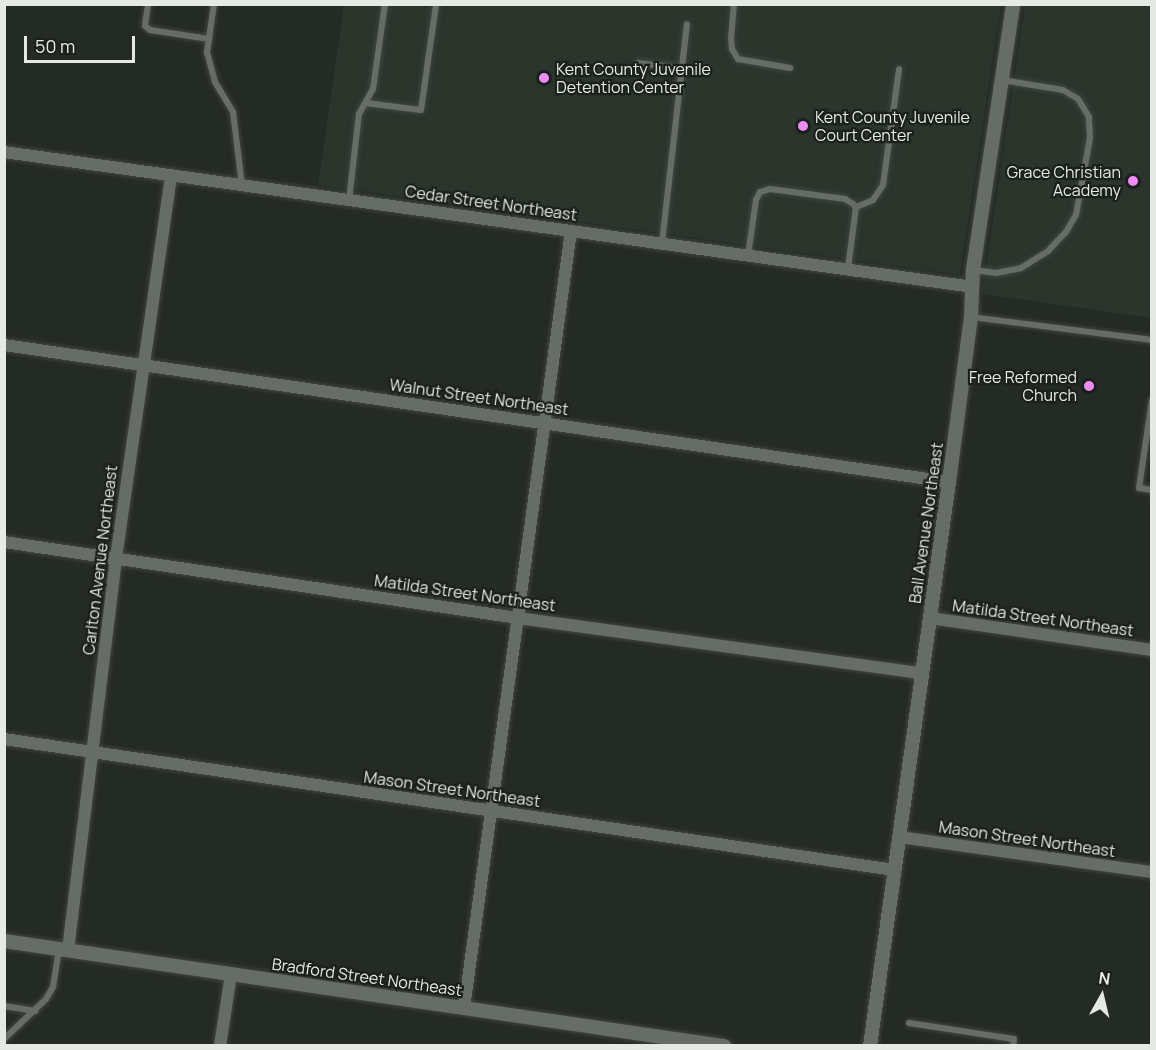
<!DOCTYPE html>
<style>
body{margin:0}
#map{position:relative;width:1156px;height:1050px;overflow:hidden;background:#242a24;font-family:Manrope,sans-serif}
div>[style]{position:absolute}
.built>*{inset:0;background:#2b352c}
.roads{filter:drop-shadow(0 0 2px #414641) drop-shadow(0 0 2px #414641)}
.service>*{height:6px;margin:-3px;padding:0 3px;transform-origin:3px;border-radius:3px;background:#666d66}
.minor>*{height:12px;margin:-6px;padding:0 6px;transform-origin:6px;border-radius:6px;background:#666d66}
.tertiary>*{height:14px;margin:-7px;padding:0 7px;transform-origin:7px;border-radius:7px;background:#666d66}
.dots>*{width:16px;height:16px;translate:-50% -50%;box-sizing:border-box;border:3px solid #1a201b;border-radius:50%}
span{translate:-50% -50%;white-space:nowrap;text-align:center;line-height:1.15;-webkit-text-stroke:4.5px #1a201b;paint-order:stroke}
.poi-label{font-size:16px;color:#e6eae6}
.left{translate:0 -50%;text-align:left}
.right{translate:-100% -50%;text-align:right}
.street-label{font-size:16px;color:#e6eae6}
.frame{position:absolute;inset:0;border:6px solid #e6eae6;pointer-events:none}
.north{position:absolute;left:1072px;top:966px;width:60px;height:60px;-webkit-text-stroke:4px #1a201b;paint-order:stroke;rotate:8deg;font-size:16px;font-weight:700;line-height:24px;text-align:center;color:#e6eae6}
.north::after{content:'';display:block;margin:auto;width:21px;height:27px;background:#e6eae6;clip-path:polygon(50% 0,100% 100%,50% 72%,0 100%)}
.scale{position:absolute;left:24px;top:36px;width:111px;height:27px;box-sizing:border-box;border:3px solid #e6eae6;border-top:0;padding-left:8px;font-size:18px;line-height:21px;white-space:nowrap;color:#e6eae6;-webkit-text-stroke:4px #1a201b;paint-order:stroke}
</style>
<div id="map">
<div class="built">
<i style="clip-path:polygon(344px 5px,1001px 5px,960px 275px,318px 185px)"></i>
<i style="clip-path:polygon(1025px 5px,1151px 5px,1151px 318px,982px 294px)"></i>
</div>
<div class="roads">
<div class="service">
<i style="left:148px;top:4px;width:22px;rotate:98deg"></i>
<i style="left:145px;top:26px;width:6px;rotate:39deg"></i>
<i style="left:150px;top:30px;width:60px;rotate:8.7deg"></i>
<i style="left:214px;top:4px;width:49px;rotate:98.3deg"></i>
<i style="left:207px;top:52px;width:31px;rotate:75deg"></i>
<i style="left:215px;top:82px;width:35px;rotate:59deg"></i>
<i style="left:233px;top:112px;width:74px;rotate:83deg"></i>
<i style="left:734px;top:4px;width:34px;rotate:95deg"></i>
<i style="left:731px;top:38px;width:11px;rotate:85deg"></i>
<i style="left:732px;top:49px;width:12px;rotate:59deg"></i>
<i style="left:738px;top:59px;width:53px;rotate:9.8deg"></i>
<i style="left:638px;top:63px;width:44px;rotate:6.5deg"></i>
<i style="left:366px;top:103px;width:55px;rotate:7.3deg"></i>
<i style="left:421px;top:110px;width:107px;rotate:-81.9deg"></i>
<i style="left:349px;top:200px;width:87px;rotate:-83.4deg"></i>
<i style="left:359px;top:114px;width:29px;rotate:-61deg"></i>
<i style="left:373px;top:89px;width:86px;rotate:-82deg"></i>
<i style="left:856px;top:207px;width:18px;rotate:-22deg"></i>
<i style="left:873px;top:200px;width:18px;rotate:-56deg"></i>
<i style="left:883px;top:185px;width:117px;rotate:-82.1deg"></i>
<i style="left:662px;top:243px;width:220px;rotate:-83.5deg"></i>
<i style="left:748px;top:255px;width:56px;rotate:-81.7deg"></i>
<i style="left:756px;top:200px;width:9px;rotate:-63deg"></i>
<i style="left:760px;top:192px;width:10px;rotate:-17deg"></i>
<i style="left:770px;top:189px;width:76px;rotate:7.6deg"></i>
<i style="left:845px;top:199px;width:9px;rotate:32deg"></i>
<i style="left:853px;top:204px;width:4px;rotate:45deg"></i>
<i style="left:856px;top:207px;width:63px;rotate:97.4deg"></i>
<i style="left:974px;top:270px;width:22px;rotate:8deg"></i>
<i style="left:996px;top:273px;width:25px;rotate:-11deg"></i>
<i style="left:1021px;top:268px;width:32px;rotate:-32deg"></i>
<i style="left:1048px;top:251px;width:26px;rotate:-47deg"></i>
<i style="left:1066px;top:232px;width:20px;rotate:-60deg"></i>
<i style="left:1076px;top:215px;width:78px;rotate:-79.7deg"></i>
<i style="left:1090px;top:138px;width:21px;rotate:-93deg"></i>
<i style="left:1089px;top:117px;width:21px;rotate:-121deg"></i>
<i style="left:1078px;top:99px;width:17px;rotate:-149deg"></i>
<i style="left:1063px;top:90px;width:62px;rotate:-170.7deg"></i>
<i style="left:971px;top:317px;width:182px;rotate:7.2deg"></i>
<i style="left:1152px;top:400px;width:89px;rotate:98.4deg"></i>
<i style="left:1139px;top:488px;width:13px;rotate:9deg"></i>
<i style="left:4px;top:1006px;width:32px;rotate:9deg"></i>
<i style="left:909px;top:1023px;width:106px;rotate:8.7deg"></i>
<i style="left:1014px;top:1039px;width:7px;rotate:98deg"></i>
<i style="left:4px;top:1039px;width:58px;rotate:-43.6deg"></i>
<i style="left:46px;top:999px;width:14px;rotate:-60deg"></i>
<i style="left:53px;top:987px;width:38px;rotate:-81deg"></i>
</div>
<div class="minor">
<i style="left:4px;top:152px;width:978px;rotate:7.93deg"></i>
<i style="left:4px;top:345px;width:955px;rotate:8.25deg"></i>
<i style="left:4px;top:542px;width:520px;rotate:8.41deg"></i>
<i style="left:518px;top:618px;width:408px;rotate:7.8deg"></i>
<i style="left:930px;top:618px;width:224px;rotate:8.2deg"></i>
<i style="left:4px;top:739px;width:900px;rotate:8.37deg"></i>
<i style="left:899px;top:837px;width:255px;rotate:7.9deg"></i>
<i style="left:68px;top:950px;width:395px;rotate:-83deg"></i>
<i style="left:116px;top:558px;width:387px;rotate:-81.8deg"></i>
<i style="left:464px;top:1008px;width:784px;rotate:-82.16deg"></i>
<i style="left:220px;top:1046px;width:73px;rotate:-81.3deg"></i>
</div>
<div class="tertiary">
<i style="left:4px;top:941px;width:728px;rotate:8.3deg"></i>
<i style="left:870px;top:1046px;width:570px;rotate:-82.03deg"></i>
<i style="left:949px;top:482px;width:166px;rotate:-82.4deg"></i>
<i style="left:971px;top:317px;width:47px;rotate:-87.6deg"></i>
<i style="left:973px;top:270px;width:269px;rotate:-81.4deg"></i>
</div>
</div>
<div class="dots">
<i style="left:544px;top:78px;background:#ef8bf6"></i>
<i style="left:803px;top:126px;background:#ef8bf6"></i>
<i style="left:1133px;top:181px;background:#ef8bf6"></i>
<i style="left:1089px;top:386px;background:#ef8bf6"></i>
</div>
<div class="poi-label">
<span class="left" style="left:556px;top:78px">Kent County Juvenile<br>Detention Center</span>
<span class="left" style="left:815px;top:126px">Kent County Juvenile<br>Court Center</span>
<span class="right" style="left:1121px;top:181px">Grace Christian<br>Academy</span>
<span class="right" style="left:1077px;top:386px">Free Reformed<br>Church</span>
</div>
<div class="street-label">
<span style="left:491px;top:203px;rotate:8deg">Cedar Street Northeast</span>
<span style="left:479px;top:397px;rotate:8deg">Walnut Street Northeast</span>
<span style="left:926px;top:523px;rotate:-82deg">Ball Avenue Northeast</span>
<span style="left:100px;top:560px;rotate:-83deg">Carlton Avenue Northeast</span>
<span style="left:465px;top:593px;rotate:8deg">Matilda Street Northeast</span>
<span style="left:1043px;top:618px;rotate:8deg">Matilda Street Northeast</span>
<span style="left:452px;top:789px;rotate:8deg">Mason Street Northeast</span>
<span style="left:1027px;top:839px;rotate:8deg">Mason Street Northeast</span>
<span style="left:367px;top:977px;rotate:8deg">Bradford Street Northeast</span>
</div>
<div class="frame"></div>
<div class="north">N</div>
<div class="scale">50 m</div>
</div>
